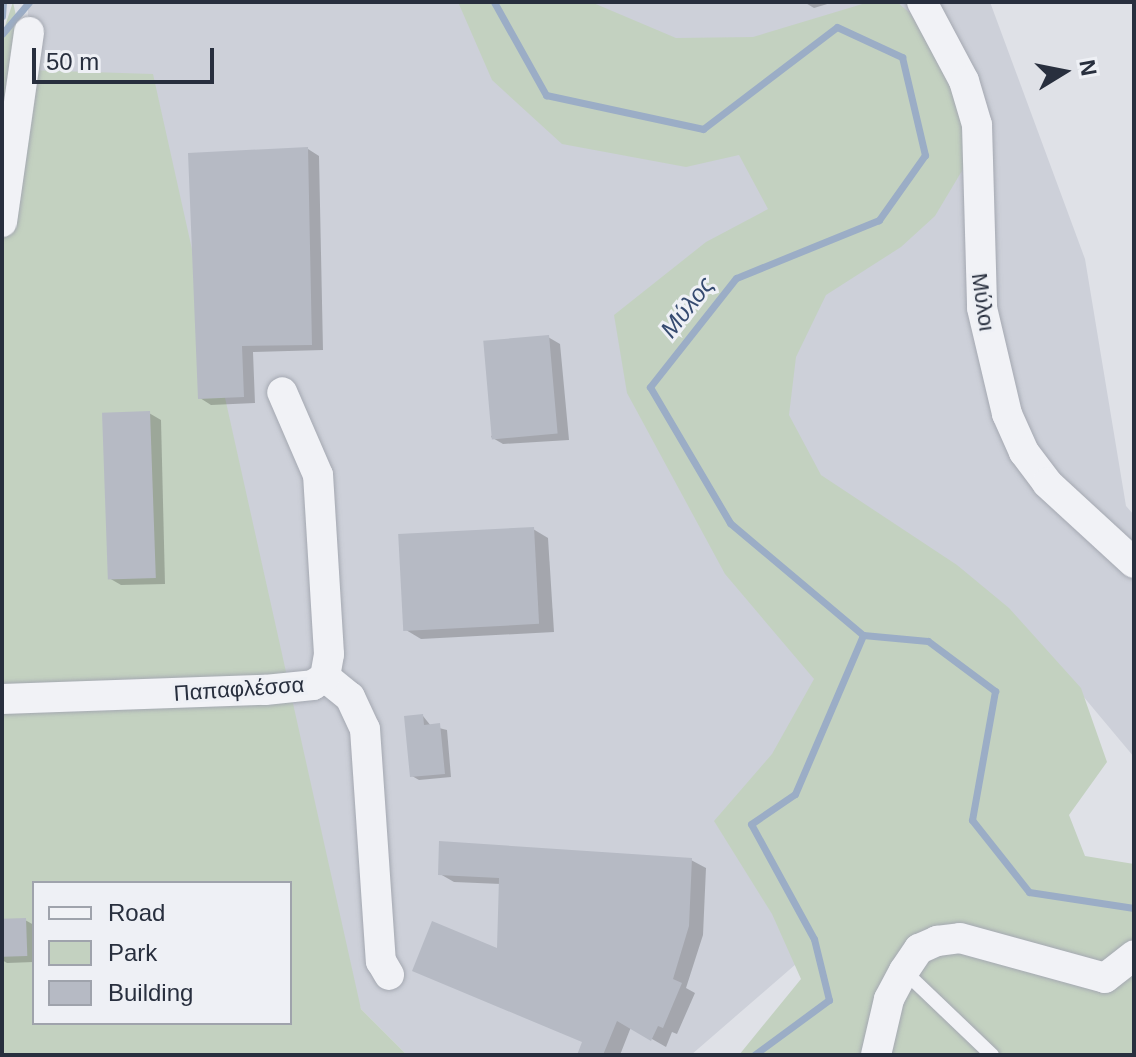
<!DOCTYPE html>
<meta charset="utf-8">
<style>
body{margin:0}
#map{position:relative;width:1136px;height:1057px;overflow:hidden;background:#dfe1e7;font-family:Helvetica,sans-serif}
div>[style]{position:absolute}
.built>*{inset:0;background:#cdd0d9}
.green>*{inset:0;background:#c3d1c0}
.shadow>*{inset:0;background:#0003}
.stream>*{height:7px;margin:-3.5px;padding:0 3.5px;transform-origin:3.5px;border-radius:3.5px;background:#9badc6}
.building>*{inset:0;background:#b6bac4;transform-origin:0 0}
.roads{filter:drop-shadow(0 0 2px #a4a8b1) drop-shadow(0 0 2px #a4a8b1)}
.service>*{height:14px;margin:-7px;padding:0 7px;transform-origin:7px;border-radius:7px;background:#f1f2f6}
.minor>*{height:30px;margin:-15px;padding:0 15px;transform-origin:15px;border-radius:15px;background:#f1f2f6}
span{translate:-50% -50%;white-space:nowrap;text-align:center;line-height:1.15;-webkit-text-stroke:6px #eef0f5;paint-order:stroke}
.street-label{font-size:22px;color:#282f3e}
.water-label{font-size:24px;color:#354a70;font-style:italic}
.frame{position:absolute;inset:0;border:4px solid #282f3e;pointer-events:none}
.legend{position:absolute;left:32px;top:881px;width:260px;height:144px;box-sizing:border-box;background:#eef0f5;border:2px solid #9fa3ac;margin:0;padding:10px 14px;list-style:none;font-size:24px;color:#282f3e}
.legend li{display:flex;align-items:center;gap:16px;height:40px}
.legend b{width:40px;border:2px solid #9fa3ac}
.north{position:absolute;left:1024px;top:32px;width:80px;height:80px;-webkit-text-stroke:6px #eef0f5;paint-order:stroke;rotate:80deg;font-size:22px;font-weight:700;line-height:32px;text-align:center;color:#282f3e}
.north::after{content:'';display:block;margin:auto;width:28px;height:36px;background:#282f3e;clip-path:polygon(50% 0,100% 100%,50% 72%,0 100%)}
.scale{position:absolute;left:32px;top:48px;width:182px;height:36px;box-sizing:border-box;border:4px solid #282f3e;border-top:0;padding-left:10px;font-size:24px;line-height:28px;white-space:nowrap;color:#282f3e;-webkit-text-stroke:6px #eef0f5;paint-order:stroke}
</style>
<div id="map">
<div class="built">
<i style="clip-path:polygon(28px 2px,990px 2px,1085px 259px,1126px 506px,1134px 515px,1134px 757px,1021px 622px,834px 931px,691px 1055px,407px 1055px,361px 1009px,28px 70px)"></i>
</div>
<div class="green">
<i style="clip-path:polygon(evenodd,13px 2px,28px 70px,153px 74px,361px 1009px,407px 1055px,2px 1055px,2px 35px,13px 2px,34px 883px,290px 883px,290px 1023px,34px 1023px,34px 883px)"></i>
<i style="clip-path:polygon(458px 2px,591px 2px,676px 38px,753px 37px,869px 2px,897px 2px,911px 14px,954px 93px,972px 154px,935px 216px,901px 247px,826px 295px,796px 357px,789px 415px,821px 475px,957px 565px,1009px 608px,1081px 688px,1107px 762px,1069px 815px,1085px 856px,1134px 864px,1134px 1055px,739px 1055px,801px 979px,772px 914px,714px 821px,772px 754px,814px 679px,725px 574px,627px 393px,614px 315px,706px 242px,768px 209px,739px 155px,686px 167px,562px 144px,492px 80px)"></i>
</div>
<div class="shadow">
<i style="clip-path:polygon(804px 2px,834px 2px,814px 8px)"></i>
<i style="clip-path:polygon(308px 149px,319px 156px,323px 350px,253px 352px,255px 403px,211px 405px,200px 398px)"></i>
<i style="clip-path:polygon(548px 337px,560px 344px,569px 440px,503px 444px,491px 437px)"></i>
<i style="clip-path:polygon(149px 413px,161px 420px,165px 584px,121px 585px,109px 578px)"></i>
<i style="clip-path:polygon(533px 529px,548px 538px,554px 632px,421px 639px,406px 630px)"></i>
<i style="clip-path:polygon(423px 716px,431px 726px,447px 730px,451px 777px,419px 780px,412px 776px)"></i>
<i style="clip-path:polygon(691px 860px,706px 868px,703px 935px,686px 988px,695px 993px,677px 1034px,672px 1032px,666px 1047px,631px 1027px,620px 1055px,586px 1055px,584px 1043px,499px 951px,501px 884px,454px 882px,440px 874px)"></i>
<i style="clip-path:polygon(25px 920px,34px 925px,34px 962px,7px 963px,2px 960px,2px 921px)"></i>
</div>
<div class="stream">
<i style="left:494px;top:2px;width:107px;rotate:60.8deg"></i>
<i style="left:546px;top:95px;width:161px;rotate:12.2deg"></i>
<i style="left:703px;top:129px;width:168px;rotate:-37.3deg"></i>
<i style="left:837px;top:27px;width:72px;rotate:24.8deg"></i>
<i style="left:902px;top:57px;width:101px;rotate:76.8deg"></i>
<i style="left:925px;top:155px;width:80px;rotate:125.3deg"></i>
<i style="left:879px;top:220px;width:154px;rotate:157.9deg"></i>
<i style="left:736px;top:278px;width:139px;rotate:128.3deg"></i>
<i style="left:650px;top:387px;width:158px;rotate:59.5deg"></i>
<i style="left:730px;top:523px;width:174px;rotate:40.1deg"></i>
<i style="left:863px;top:635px;width:65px;rotate:5.3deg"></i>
<i style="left:928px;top:641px;width:84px;rotate:36.7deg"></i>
<i style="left:995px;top:691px;width:131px;rotate:100.1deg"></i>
<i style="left:972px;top:820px;width:92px;rotate:51.6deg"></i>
<i style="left:1029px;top:892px;width:106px;rotate:8.7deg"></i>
<i style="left:2px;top:16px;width:14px;rotate:-86deg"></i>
<i style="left:2px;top:34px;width:42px;rotate:-49.8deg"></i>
<i style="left:754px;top:1055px;width:93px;rotate:-36.3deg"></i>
<i style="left:829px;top:1000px;width:63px;rotate:-103.8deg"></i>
<i style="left:814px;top:939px;width:131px;rotate:-118.7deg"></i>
<i style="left:751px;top:824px;width:53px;rotate:-34.3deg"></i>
<i style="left:795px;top:794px;width:173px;rotate:-66.8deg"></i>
</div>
<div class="building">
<i style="clip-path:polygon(308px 147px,312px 345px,242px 346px,244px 397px,198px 399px,188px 153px)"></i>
<i style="left:549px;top:335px;width:99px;height:66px;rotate:85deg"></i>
<i style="left:150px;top:411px;width:167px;height:48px;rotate:88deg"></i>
<i style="left:534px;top:527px;width:97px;height:136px;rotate:87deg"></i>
<i style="clip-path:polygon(423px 714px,424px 725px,440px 723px,445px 774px,410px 777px,404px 716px)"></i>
<i style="clip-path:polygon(439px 841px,692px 858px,689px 926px,673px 979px,682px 983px,663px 1028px,658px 1026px,651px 1041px,617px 1021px,603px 1055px,577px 1055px,582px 1042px,412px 971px,432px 921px,497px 948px,499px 878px,438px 875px)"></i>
<i style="left:26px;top:918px;width:38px;height:24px;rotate:88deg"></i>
</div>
<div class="roads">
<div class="service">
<i style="left:904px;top:971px;width:122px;rotate:43.7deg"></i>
</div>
<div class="minor">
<i style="left:922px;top:2px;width:89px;rotate:62deg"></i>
<i style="left:964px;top:81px;width:46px;rotate:73.5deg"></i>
<i style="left:977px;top:125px;width:183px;rotate:88.4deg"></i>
<i style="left:982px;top:308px;width:109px;rotate:76.7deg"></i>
<i style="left:1007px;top:414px;width:42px;rotate:65.9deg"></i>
<i style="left:1024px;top:452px;width:39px;rotate:53deg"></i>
<i style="left:1047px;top:483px;width:118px;rotate:42.6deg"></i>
<i style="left:2px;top:222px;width:192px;rotate:-81.9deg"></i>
<i style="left:325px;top:677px;width:32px;rotate:39deg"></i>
<i style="left:350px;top:697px;width:35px;rotate:65deg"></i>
<i style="left:365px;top:729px;width:233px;rotate:86.1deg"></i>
<i style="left:381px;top:961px;width:16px;rotate:60deg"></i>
<i style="left:2px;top:699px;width:263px;rotate:-2deg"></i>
<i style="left:265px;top:690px;width:48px;rotate:-5.9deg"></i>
<i style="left:313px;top:685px;width:14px;rotate:-34deg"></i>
<i style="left:325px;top:677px;width:23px;rotate:-80deg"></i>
<i style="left:329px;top:654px;width:179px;rotate:-93.5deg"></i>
<i style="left:318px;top:475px;width:90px;rotate:-113.4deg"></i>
<i style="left:876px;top:1055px;width:57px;rotate:-76.9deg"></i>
<i style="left:889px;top:999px;width:32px;rotate:-62deg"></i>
<i style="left:904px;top:971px;width:27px;rotate:-56deg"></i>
<i style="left:919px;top:949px;width:20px;rotate:-24deg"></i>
<i style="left:937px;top:941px;width:23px;rotate:-7deg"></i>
<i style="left:960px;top:938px;width:150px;rotate:15.4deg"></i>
<i style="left:1105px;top:978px;width:37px;rotate:-38deg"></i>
</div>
</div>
<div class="street-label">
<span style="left:983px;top:302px;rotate:82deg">Μύλοι</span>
<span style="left:239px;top:689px;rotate:-4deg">Παπαφλέσσα</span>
</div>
<div class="water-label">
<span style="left:687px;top:307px;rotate:-52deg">Μύλος</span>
</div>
<div class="frame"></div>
<ul class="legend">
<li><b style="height:10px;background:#f1f2f6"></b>Road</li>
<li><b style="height:22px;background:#c3d1c0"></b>Park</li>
<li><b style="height:22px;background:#b6bac4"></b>Building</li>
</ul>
<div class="north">N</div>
<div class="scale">50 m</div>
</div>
